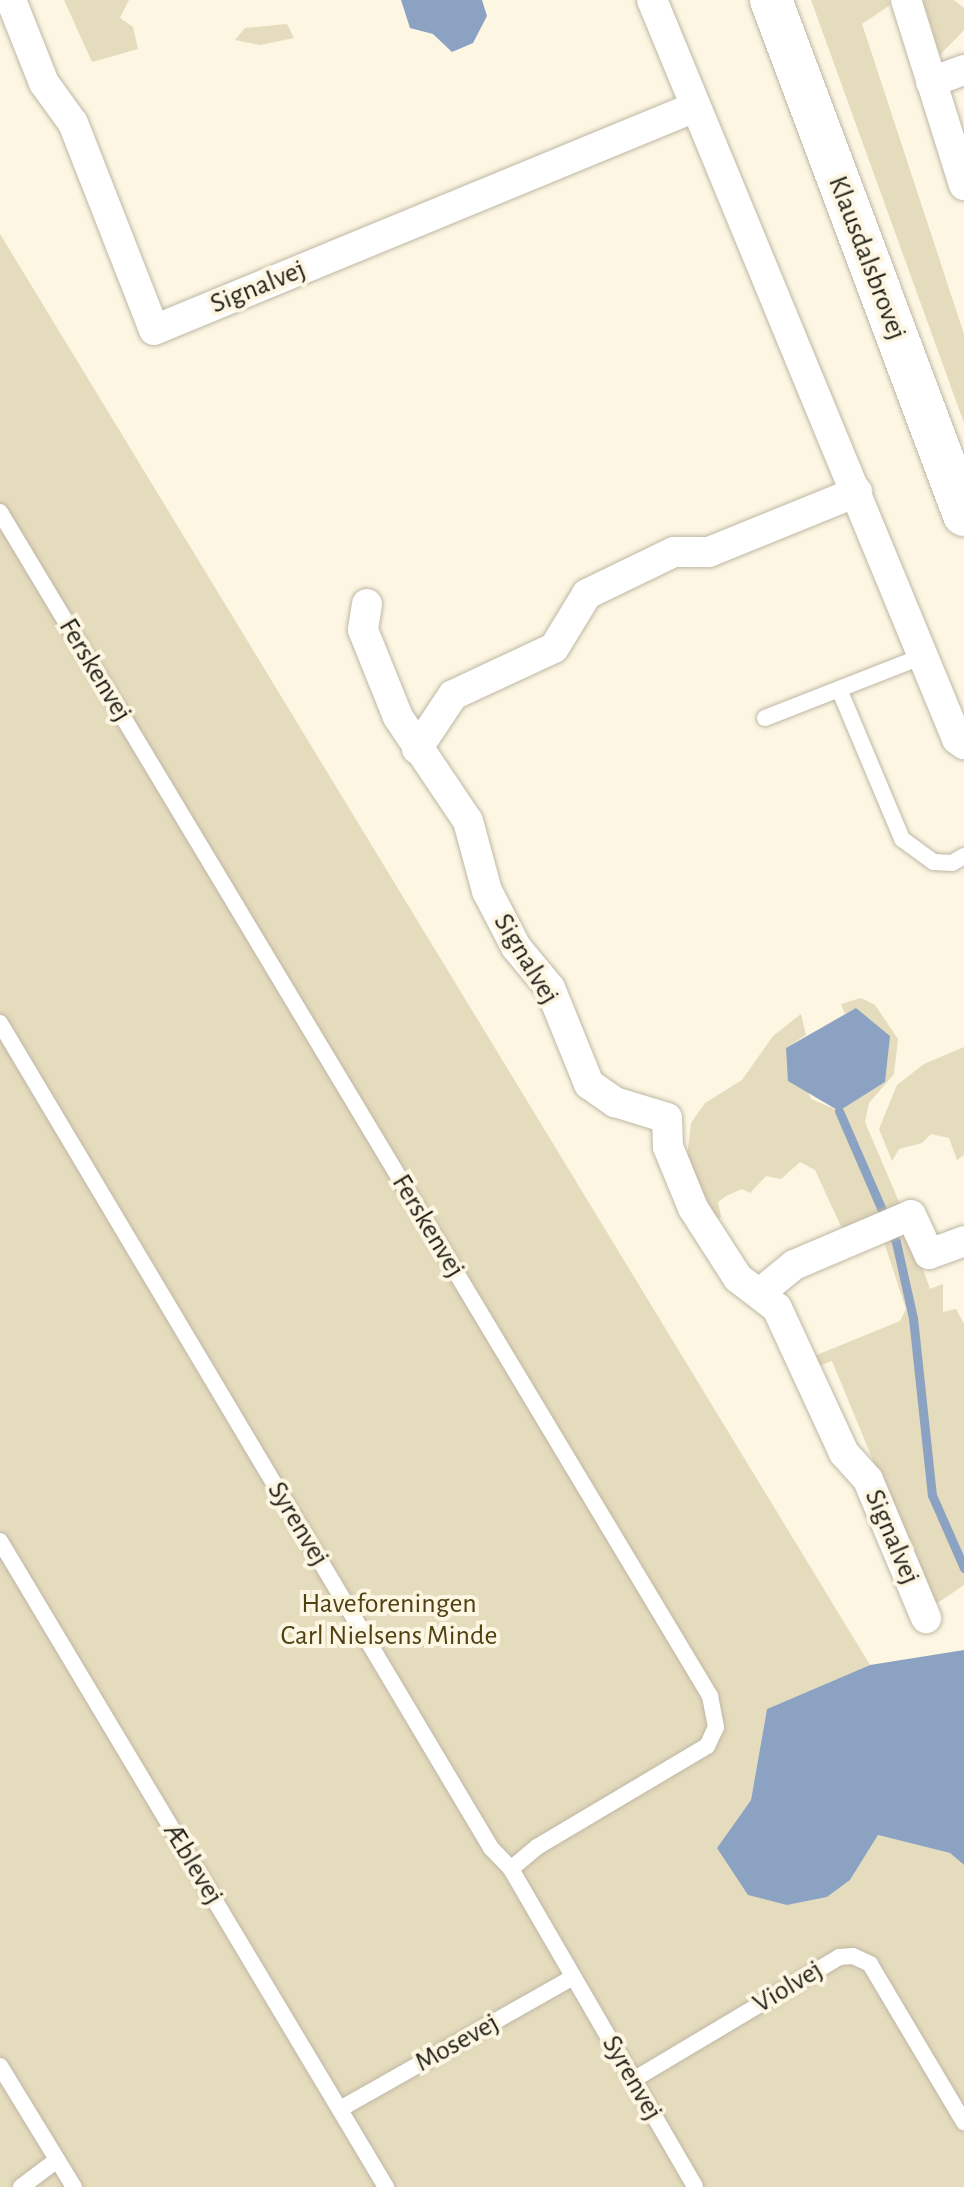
<!DOCTYPE html>
<meta charset="utf-8">
<style>
body{margin:0}
#map{position:relative;width:964px;height:2187px;overflow:hidden;background:#fcf6e2;font-family:"Alegreya Sans",sans-serif}
div>[style]{position:absolute}
.green>*{inset:0;background:#e5dbbd}
.water>*{inset:0;background:#8ca2c2}
.stream>*{height:9px;margin:-4.5px;padding:0 4.5px;transform-origin:4.5px;border-radius:4.5px;background:#8ca2c2}
.roads{filter:drop-shadow(0 0 2px #beb7a4) drop-shadow(0 0 2px #beb7a4)}
.lane>*{height:16px;margin:-8px;padding:0 8px;transform-origin:8px;border-radius:8px;background:#fff}
.street>*{height:30px;margin:-15px;padding:0 15px;transform-origin:15px;border-radius:15px;background:#fff}
.secondary>*{height:42px;margin:-21px;padding:0 21px;transform-origin:21px;border-radius:21px;background:#fff}
span{translate:-50% -50%;white-space:nowrap;text-align:center;line-height:1.15;-webkit-text-stroke:8px #fcf6e2;paint-order:stroke}
.street-label{font-size:28px;color:#232119}
.park-label{font-size:28px;color:#504112}
</style>
<div id="map">
<div class="green">
<i style="clip-path:polygon(64px 0,129px 0,120px 18px,133px 27px,138px 49px,92px 62px)"></i>
<i style="clip-path:polygon(811px 0,888px 0,890px 5px,862px 24px,964px 334px,964px 423px)"></i>
<i style="clip-path:polygon(923px 0,954px 0,964px 8px,964px 30px,940px 55px)"></i>
<i style="clip-path:polygon(287px 24px,294px 38px,260px 45px,235px 40px,245px 28px)"></i>
<i style="clip-path:polygon(0 234px,870px 1665px,767px 1709px,751px 1800px,717px 1848px,787px 1905px,827px 1897px,850px 1880px,878px 1835px,950px 1853px,964px 1865px,964px 2187px,0 2187px)"></i>
<i style="clip-path:polygon(861px 998px,875px 1005px,898px 1039px,894px 1074px,869px 1103px,865px 1122px,902px 1209px,844px 1233px,815px 1170px,800px 1162px,781px 1179px,766px 1176px,750px 1193px,742px 1189px,726px 1196px,718px 1202px,721px 1217px,714px 1222px,687px 1157px,691px 1123px,705px 1103px,742px 1080px,773px 1036px,801px 1014px,806px 1035px,786px 1048px,811px 1099px,839px 1111px,885px 1082px,857px 1008px,845px 1014px,841px 1004px)"></i>
<i style="clip-path:polygon(964px 1047px,964px 1155px,957px 1160px,949px 1138px,931px 1134px,922px 1143px,899px 1149px,892px 1161px,879px 1129px,897px 1085px,924px 1064px)"></i>
<i style="clip-path:polygon(908px 1227px,930px 1289px,943px 1284px,943px 1312px,956px 1309px,964px 1324px,964px 1585px,933px 1606px,832px 1361px,816px 1367px,812px 1357px,900px 1321px,906px 1309px,883px 1239px)"></i>
</div>
<div class="water">
<i style="clip-path:polygon(401px 0,482px 0,487px 16px,473px 43px,452px 52px,433px 34px,410px 28px)"></i>
<i style="clip-path:polygon(856px 1008px,890px 1036px,885px 1082px,839px 1111px,788px 1081px,786px 1048px)"></i>
<i style="clip-path:polygon(964px 1650px,964px 1865px,950px 1853px,878px 1835px,850px 1880px,827px 1897px,787px 1905px,748px 1895px,717px 1848px,751px 1800px,767px 1709px,870px 1665px)"></i>
</div>
<div class="stream">
<i style="left:839px;top:1111px;width:143px;rotate:66.5deg"></i>
<i style="left:896px;top:1242px;width:78px;rotate:77.4deg"></i>
<i style="left:913px;top:1318px;width:178px;rotate:83.9deg"></i>
<i style="left:932px;top:1495px;width:80px;rotate:66.3deg"></i>
</div>
<div class="roads">
<div class="lane">
<i style="left:0;top:512px;width:1381px;rotate:59.05deg"></i>
<i style="left:710px;top:1696px;width:32px;rotate:79deg"></i>
<i style="left:716px;top:1727px;width:21px;rotate:115deg"></i>
<i style="left:707px;top:1746px;width:198px;rotate:149.3deg"></i>
<i style="left:537px;top:1847px;width:34px;rotate:140deg"></i>
<i style="left:839px;top:689px;width:163px;rotate:67.2deg"></i>
<i style="left:902px;top:839px;width:39px;rotate:36deg"></i>
<i style="left:934px;top:862px;width:18px;rotate:3deg"></i>
<i style="left:952px;top:863px;width:14px;rotate:-30deg"></i>
<i style="left:765px;top:718px;width:170px;rotate:-21.4deg"></i>
<i style="left:0;top:1023px;width:960px;rotate:59.24deg"></i>
<i style="left:491px;top:1848px;width:29px;rotate:46deg"></i>
<i style="left:511px;top:1869px;width:367px;rotate:59.9deg"></i>
<i style="left:0;top:1541px;width:753px;rotate:59.14deg"></i>
<i style="left:0;top:2066px;width:142px;rotate:58.6deg"></i>
<i style="left:633px;top:2080px;width:240px;rotate:-30.8deg"></i>
<i style="left:839px;top:1957px;width:14px;rotate:-4deg"></i>
<i style="left:853px;top:1956px;width:19px;rotate:25deg"></i>
<i style="left:870px;top:1964px;width:184px;rotate:59.3deg"></i>
<i style="left:340px;top:2109px;width:268px;rotate:-29.5deg"></i>
<i style="left:21px;top:2187px;width:45px;rotate:-36.9deg"></i>
</div>
<div class="street">
<i style="left:11px;top:0;width:89px;rotate:68.3deg"></i>
<i style="left:44px;top:83px;width:49px;rotate:54.1deg"></i>
<i style="left:73px;top:123px;width:222px;rotate:68.6deg"></i>
<i style="left:154px;top:330px;width:585px;rotate:-22.4deg"></i>
<i style="left:652px;top:0;width:799px;rotate:67.57deg"></i>
<i style="left:957px;top:739px;width:9px;rotate:36deg"></i>
<i style="left:906px;top:0;width:194px;rotate:72.6deg"></i>
<i style="left:931px;top:82px;width:35px;rotate:-20deg"></i>
<i style="left:367px;top:604px;width:26px;rotate:99deg"></i>
<i style="left:363px;top:630px;width:94px;rotate:68.1deg"></i>
<i style="left:398px;top:717px;width:125px;rotate:56.1deg"></i>
<i style="left:468px;top:821px;width:73px;rotate:74.8deg"></i>
<i style="left:487px;top:891px;width:63px;rotate:62.6deg"></i>
<i style="left:516px;top:947px;width:53px;rotate:50.3deg"></i>
<i style="left:550px;top:988px;width:104px;rotate:67.9deg"></i>
<i style="left:589px;top:1084px;width:32px;rotate:35deg"></i>
<i style="left:615px;top:1102px;width:54px;rotate:17.1deg"></i>
<i style="left:667px;top:1118px;width:29px;rotate:88deg"></i>
<i style="left:668px;top:1147px;width:66px;rotate:67.7deg"></i>
<i style="left:693px;top:1208px;width:83px;rotate:57.3deg"></i>
<i style="left:738px;top:1278px;width:49px;rotate:37.6deg"></i>
<i style="left:777px;top:1308px;width:160px;rotate:65.2deg"></i>
<i style="left:844px;top:1453px;width:36px;rotate:48deg"></i>
<i style="left:868px;top:1480px;width:150px;rotate:67.2deg"></i>
<i style="left:417px;top:749px;width:65px;rotate:-56.3deg"></i>
<i style="left:453px;top:695px;width:111px;rotate:-25deg"></i>
<i style="left:554px;top:648px;width:63px;rotate:-58.6deg"></i>
<i style="left:587px;top:594px;width:97px;rotate:-25.8deg"></i>
<i style="left:674px;top:552px;width:35px"></i>
<i style="left:709px;top:552px;width:160px;rotate:-22.1deg"></i>
<i style="left:761px;top:1292px;width:43px;rotate:-39.3deg"></i>
<i style="left:794px;top:1265px;width:127px;rotate:-23.1deg"></i>
<i style="left:911px;top:1215px;width:43px;rotate:65.2deg"></i>
<i style="left:929px;top:1254px;width:37px;rotate:-20deg"></i>
</div>
<div class="secondary">
<i style="left:771px;top:0;width:550px;rotate:69.46deg"></i>
</div>
</div>
<div class="street-label">
<span style="left:867px;top:258px;rotate:69deg">Klausdalsbrovej</span>
<span style="left:258px;top:287px;rotate:-22deg">Signalvej</span>
<span style="left:95px;top:670px;rotate:59deg">Ferskenvej</span>
<span style="left:526px;top:959px;rotate:59deg">Signalvej</span>
<span style="left:428px;top:1226px;rotate:59deg">Ferskenvej</span>
<span style="left:298px;top:1524px;rotate:59deg">Syrenvej</span>
<span style="left:892px;top:1537px;rotate:67deg">Signalvej</span>
<span style="left:193px;top:1864px;rotate:59deg">Æblevej</span>
<span style="left:788px;top:1987px;rotate:-31deg">Violvej</span>
<span style="left:457px;top:2043px;rotate:-29deg">Mosevej</span>
<span style="left:632px;top:2078px;rotate:60deg">Syrenvej</span>
</div>
<div class="park-label">
<span style="left:389px;top:1620px">Haveforeningen<br>Carl Nielsens Minde</span>
</div>
</div>
